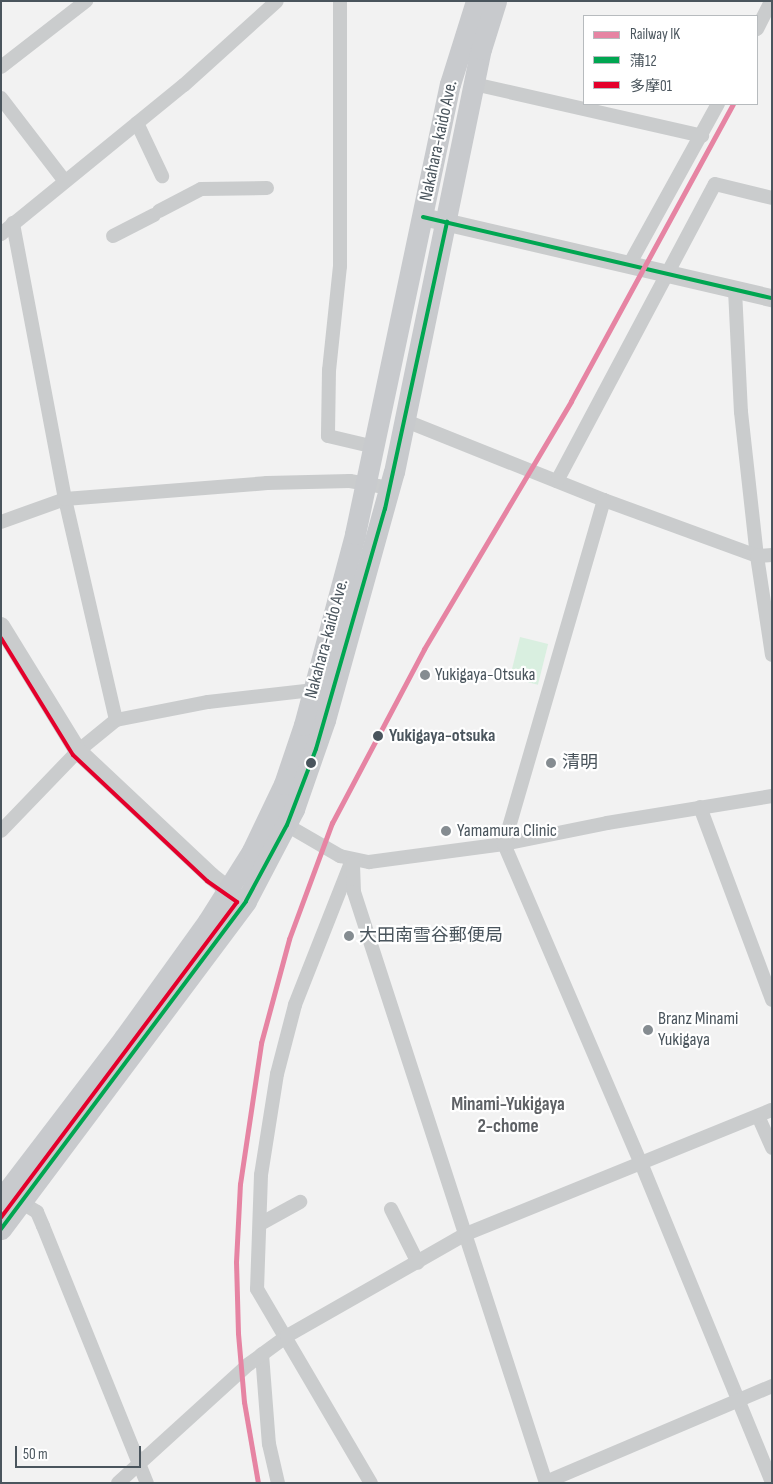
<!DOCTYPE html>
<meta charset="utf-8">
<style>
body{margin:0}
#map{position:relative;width:773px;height:1484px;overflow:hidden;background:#f2f2f2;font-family:"Sofia Sans Condensed","Noto Sans JP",sans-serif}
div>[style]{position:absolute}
.green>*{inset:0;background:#d9efe0;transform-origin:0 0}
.minor>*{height:14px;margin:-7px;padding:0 7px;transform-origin:7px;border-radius:7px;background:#cacccd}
.tertiary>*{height:18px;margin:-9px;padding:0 9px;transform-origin:9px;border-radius:9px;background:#cacccd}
.primary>*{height:21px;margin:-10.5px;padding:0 10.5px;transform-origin:10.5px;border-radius:10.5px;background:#c8cacd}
.bus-1>*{height:4px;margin:-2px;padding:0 2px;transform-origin:2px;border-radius:2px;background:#00a651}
.bus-2>*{height:4px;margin:-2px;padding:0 2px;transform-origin:2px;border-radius:2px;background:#e4002b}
.rail-1>*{height:5px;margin:-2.5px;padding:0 2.5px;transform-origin:2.5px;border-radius:2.5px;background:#e684a3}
.dots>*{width:14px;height:14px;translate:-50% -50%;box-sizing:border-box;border:2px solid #fff;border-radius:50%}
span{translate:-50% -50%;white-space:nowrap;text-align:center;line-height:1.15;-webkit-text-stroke:4.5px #fff;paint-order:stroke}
.street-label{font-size:18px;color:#4a555d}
.poi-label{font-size:18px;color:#4a555d}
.left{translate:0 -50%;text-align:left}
.stop-label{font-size:18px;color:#4a555d;font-weight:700}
.neighbourhood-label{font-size:19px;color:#5e6165;font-weight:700}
.frame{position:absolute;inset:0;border:2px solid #4a555d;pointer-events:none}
.legend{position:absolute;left:583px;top:15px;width:175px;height:90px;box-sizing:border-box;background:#fff;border:1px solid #b7bbbe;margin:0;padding:6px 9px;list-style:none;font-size:15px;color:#4a555d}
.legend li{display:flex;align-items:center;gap:10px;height:25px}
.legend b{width:25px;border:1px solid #b7bbbe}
.scale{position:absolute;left:15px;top:1446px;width:126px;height:22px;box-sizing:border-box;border:2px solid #4a555d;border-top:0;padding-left:6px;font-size:15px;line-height:18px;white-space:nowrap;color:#4a555d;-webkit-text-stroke:4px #fff;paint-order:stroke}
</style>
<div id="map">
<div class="green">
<i style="left:520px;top:637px;width:29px;height:42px;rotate:14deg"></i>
</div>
<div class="minor">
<i style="left:340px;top:1px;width:265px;rotate:90deg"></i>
<i style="left:340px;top:266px;width:105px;rotate:96deg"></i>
<i style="left:329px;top:370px;width:66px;rotate:90.9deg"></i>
<i style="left:328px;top:436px;width:48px;rotate:13.2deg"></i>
<i style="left:757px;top:29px;width:31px;rotate:-63deg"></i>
<i style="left:1px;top:67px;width:108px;rotate:-37.8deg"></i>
<i style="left:474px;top:84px;width:234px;rotate:12.8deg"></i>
<i style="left:1px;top:98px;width:103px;rotate:52.5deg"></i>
<i style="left:137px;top:123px;width:59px;rotate:64.7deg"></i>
<i style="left:159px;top:211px;width:47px;rotate:-27.6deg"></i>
<i style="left:201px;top:189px;width:66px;rotate:-0.9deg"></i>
<i style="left:1px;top:234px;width:236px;rotate:-39.2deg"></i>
<i style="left:184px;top:85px;width:125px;rotate:-42.1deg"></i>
<i style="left:113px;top:236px;width:46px;rotate:-27.1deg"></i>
<i style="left:629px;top:265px;width:184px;rotate:-61.1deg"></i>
<i style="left:735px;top:290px;width:122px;rotate:87.2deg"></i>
<i style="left:741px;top:412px;width:145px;rotate:83.7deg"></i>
<i style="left:757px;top:556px;width:100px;rotate:81.4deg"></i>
<i style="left:406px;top:421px;width:213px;rotate:21.8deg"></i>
<i style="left:604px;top:500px;width:163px;rotate:20.1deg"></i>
<i style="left:757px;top:556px;width:15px;rotate:-4deg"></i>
<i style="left:557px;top:481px;width:336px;rotate:-62deg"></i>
<i style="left:715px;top:184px;width:59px;rotate:13.8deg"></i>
<i style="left:604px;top:500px;width:358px;rotate:106.2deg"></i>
<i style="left:504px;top:844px;width:347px;rotate:66.8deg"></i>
<i style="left:641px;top:1163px;width:345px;rotate:67.7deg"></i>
<i style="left:1px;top:522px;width:68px;rotate:-19.8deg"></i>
<i style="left:65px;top:499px;width:203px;rotate:-4.5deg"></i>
<i style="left:267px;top:483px;width:83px;rotate:-1.4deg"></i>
<i style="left:350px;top:481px;width:41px;rotate:9.9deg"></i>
<i style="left:116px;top:720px;width:94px;rotate:-11.1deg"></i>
<i style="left:208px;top:702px;width:107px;rotate:-6.5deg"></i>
<i style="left:700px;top:807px;width:206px;rotate:69.5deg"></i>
<i style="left:278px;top:820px;width:72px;rotate:30.1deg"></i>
<i style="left:340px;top:856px;width:30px;rotate:12deg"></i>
<i style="left:369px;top:862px;width:136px;rotate:-7.6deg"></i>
<i style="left:504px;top:844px;width:105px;rotate:-11.5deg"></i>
<i style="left:607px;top:823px;width:167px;rotate:-9.3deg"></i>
<i style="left:1px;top:831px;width:111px;rotate:-46.1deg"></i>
<i style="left:78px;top:751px;width:49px;rotate:-39.2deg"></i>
<i style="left:116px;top:720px;width:227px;rotate:-103deg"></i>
<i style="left:65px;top:499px;width:281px;rotate:-100.7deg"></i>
<i style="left:352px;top:860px;width:156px;rotate:111.5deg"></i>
<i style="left:295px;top:1005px;width:71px;rotate:104.6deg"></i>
<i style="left:277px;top:1074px;width:102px;rotate:99deg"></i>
<i style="left:261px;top:1175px;width:114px;rotate:92deg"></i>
<i style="left:257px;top:1289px;width:225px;rotate:59.6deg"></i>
<i style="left:353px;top:864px;width:28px;rotate:88deg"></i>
<i style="left:354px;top:892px;width:621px;rotate:72deg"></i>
<i style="left:758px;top:1116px;width:35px;rotate:66deg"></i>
<i style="left:14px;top:1198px;width:27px;rotate:31deg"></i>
<i style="left:37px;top:1212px;width:15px;rotate:67deg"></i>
<i style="left:43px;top:1226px;width:277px;rotate:68deg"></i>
<i style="left:391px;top:1209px;width:60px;rotate:63.4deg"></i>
<i style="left:260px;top:1224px;width:46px;rotate:-28.8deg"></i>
<i style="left:262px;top:1354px;width:90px;rotate:85.6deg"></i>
<i style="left:269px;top:1444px;width:40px;rotate:77deg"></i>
<i style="left:546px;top:1482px;width:246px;rotate:-23deg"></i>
<i style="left:118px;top:1483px;width:177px;rotate:-42.3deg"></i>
<i style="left:249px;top:1364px;width:47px;rotate:-36.4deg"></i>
<i style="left:287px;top:1336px;width:206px;rotate:-29.7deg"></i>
<i style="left:466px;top:1234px;width:330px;rotate:-22.1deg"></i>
</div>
<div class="tertiary">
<i style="left:423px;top:217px;width:358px;rotate:13.1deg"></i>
<i style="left:1px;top:626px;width:147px;rotate:58.4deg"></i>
<i style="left:78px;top:751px;width:183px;rotate:43.2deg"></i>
<i style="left:211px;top:876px;width:33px;rotate:38deg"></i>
</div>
<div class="primary">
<i style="left:1px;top:1199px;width:203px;rotate:-52.6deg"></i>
<i style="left:124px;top:1038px;width:144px;rotate:-54.3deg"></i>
<i style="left:208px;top:921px;width:83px;rotate:-57.8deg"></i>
<i style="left:252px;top:851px;width:74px;rotate:-64.5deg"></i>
<i style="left:284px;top:784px;width:62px;rotate:-71.3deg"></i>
<i style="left:304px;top:725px;width:198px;rotate:-75deg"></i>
<i style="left:355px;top:534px;width:460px;rotate:-78.1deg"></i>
<i style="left:450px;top:84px;width:87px;rotate:-72.6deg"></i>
<i style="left:1px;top:1229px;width:409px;rotate:-53.2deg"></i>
<i style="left:246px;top:901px;width:104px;rotate:-62.4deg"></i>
<i style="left:294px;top:809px;width:94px;rotate:-70.8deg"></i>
<i style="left:325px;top:720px;width:257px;rotate:-74.5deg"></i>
<i style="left:394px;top:472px;width:432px;rotate:-78.4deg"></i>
<i style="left:481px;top:49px;width:50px;rotate:-72.6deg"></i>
</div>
<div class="bus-1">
<i style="left:423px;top:217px;width:358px;rotate:13.1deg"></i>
<i style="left:1px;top:1229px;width:409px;rotate:-53.2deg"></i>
<i style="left:246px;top:901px;width:86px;rotate:-61.7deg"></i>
<i style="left:287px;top:825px;width:81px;rotate:-69.1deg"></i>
<i style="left:316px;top:749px;width:250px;rotate:-74deg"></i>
<i style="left:385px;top:509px;width:294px;rotate:-77.8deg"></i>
</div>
<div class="bus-2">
<i style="left:1px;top:638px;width:137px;rotate:58.4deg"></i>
<i style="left:73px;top:755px;width:184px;rotate:43.2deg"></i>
<i style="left:207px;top:881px;width:37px;rotate:35deg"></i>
<i style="left:237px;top:902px;width:394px;rotate:126.8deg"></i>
</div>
<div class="rail-1">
<i style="left:258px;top:1483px;width:82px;rotate:-99.8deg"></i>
<i style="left:244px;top:1402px;width:69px;rotate:-95deg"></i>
<i style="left:238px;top:1333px;width:71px;rotate:-91.6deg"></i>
<i style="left:236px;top:1262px;width:78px;rotate:-87.1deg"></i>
<i style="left:240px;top:1184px;width:143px;rotate:-81.5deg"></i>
<i style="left:261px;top:1043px;width:108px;rotate:-74.9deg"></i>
<i style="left:289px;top:939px;width:124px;rotate:-69.7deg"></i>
<i style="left:332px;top:823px;width:197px;rotate:-62.1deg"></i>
<i style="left:424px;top:649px;width:288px;rotate:-59.3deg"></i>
<i style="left:571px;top:401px;width:338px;rotate:-61.4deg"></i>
</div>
<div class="dots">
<i style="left:425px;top:675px;background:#858c91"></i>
<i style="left:378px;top:736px;background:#4a555d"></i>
<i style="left:311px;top:763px;background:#4a555d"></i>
<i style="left:551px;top:763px;background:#858c91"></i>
<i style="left:446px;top:831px;background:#858c91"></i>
<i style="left:349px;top:936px;background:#858c91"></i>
<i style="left:648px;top:1030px;background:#858c91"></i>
</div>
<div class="street-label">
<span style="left:439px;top:141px;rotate:-78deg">Nakahara-kaido Ave.</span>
<span style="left:327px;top:639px;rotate:-75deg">Nakahara-kaido Ave.</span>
</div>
<div class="poi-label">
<span class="left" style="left:435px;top:675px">Yukigaya-Otsuka</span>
<span class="left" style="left:562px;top:763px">清明</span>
<span class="left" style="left:457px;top:831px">Yamamura Clinic</span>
<span class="left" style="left:359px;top:936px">大田南雪谷郵便局</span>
<span class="left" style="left:658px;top:1030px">Branz Minami<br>Yukigaya</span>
</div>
<div class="stop-label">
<span class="left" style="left:389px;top:736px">Yukigaya-otsuka</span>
</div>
<div class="neighbourhood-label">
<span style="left:508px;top:1116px">Minami-Yukigaya<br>2-chome</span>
</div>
<div class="frame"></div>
<ul class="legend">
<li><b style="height:6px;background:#e684a3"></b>Railway IK</li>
<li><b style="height:6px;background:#00a651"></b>蒲12</li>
<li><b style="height:6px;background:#e4002b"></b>多摩01</li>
</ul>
<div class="scale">50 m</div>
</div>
